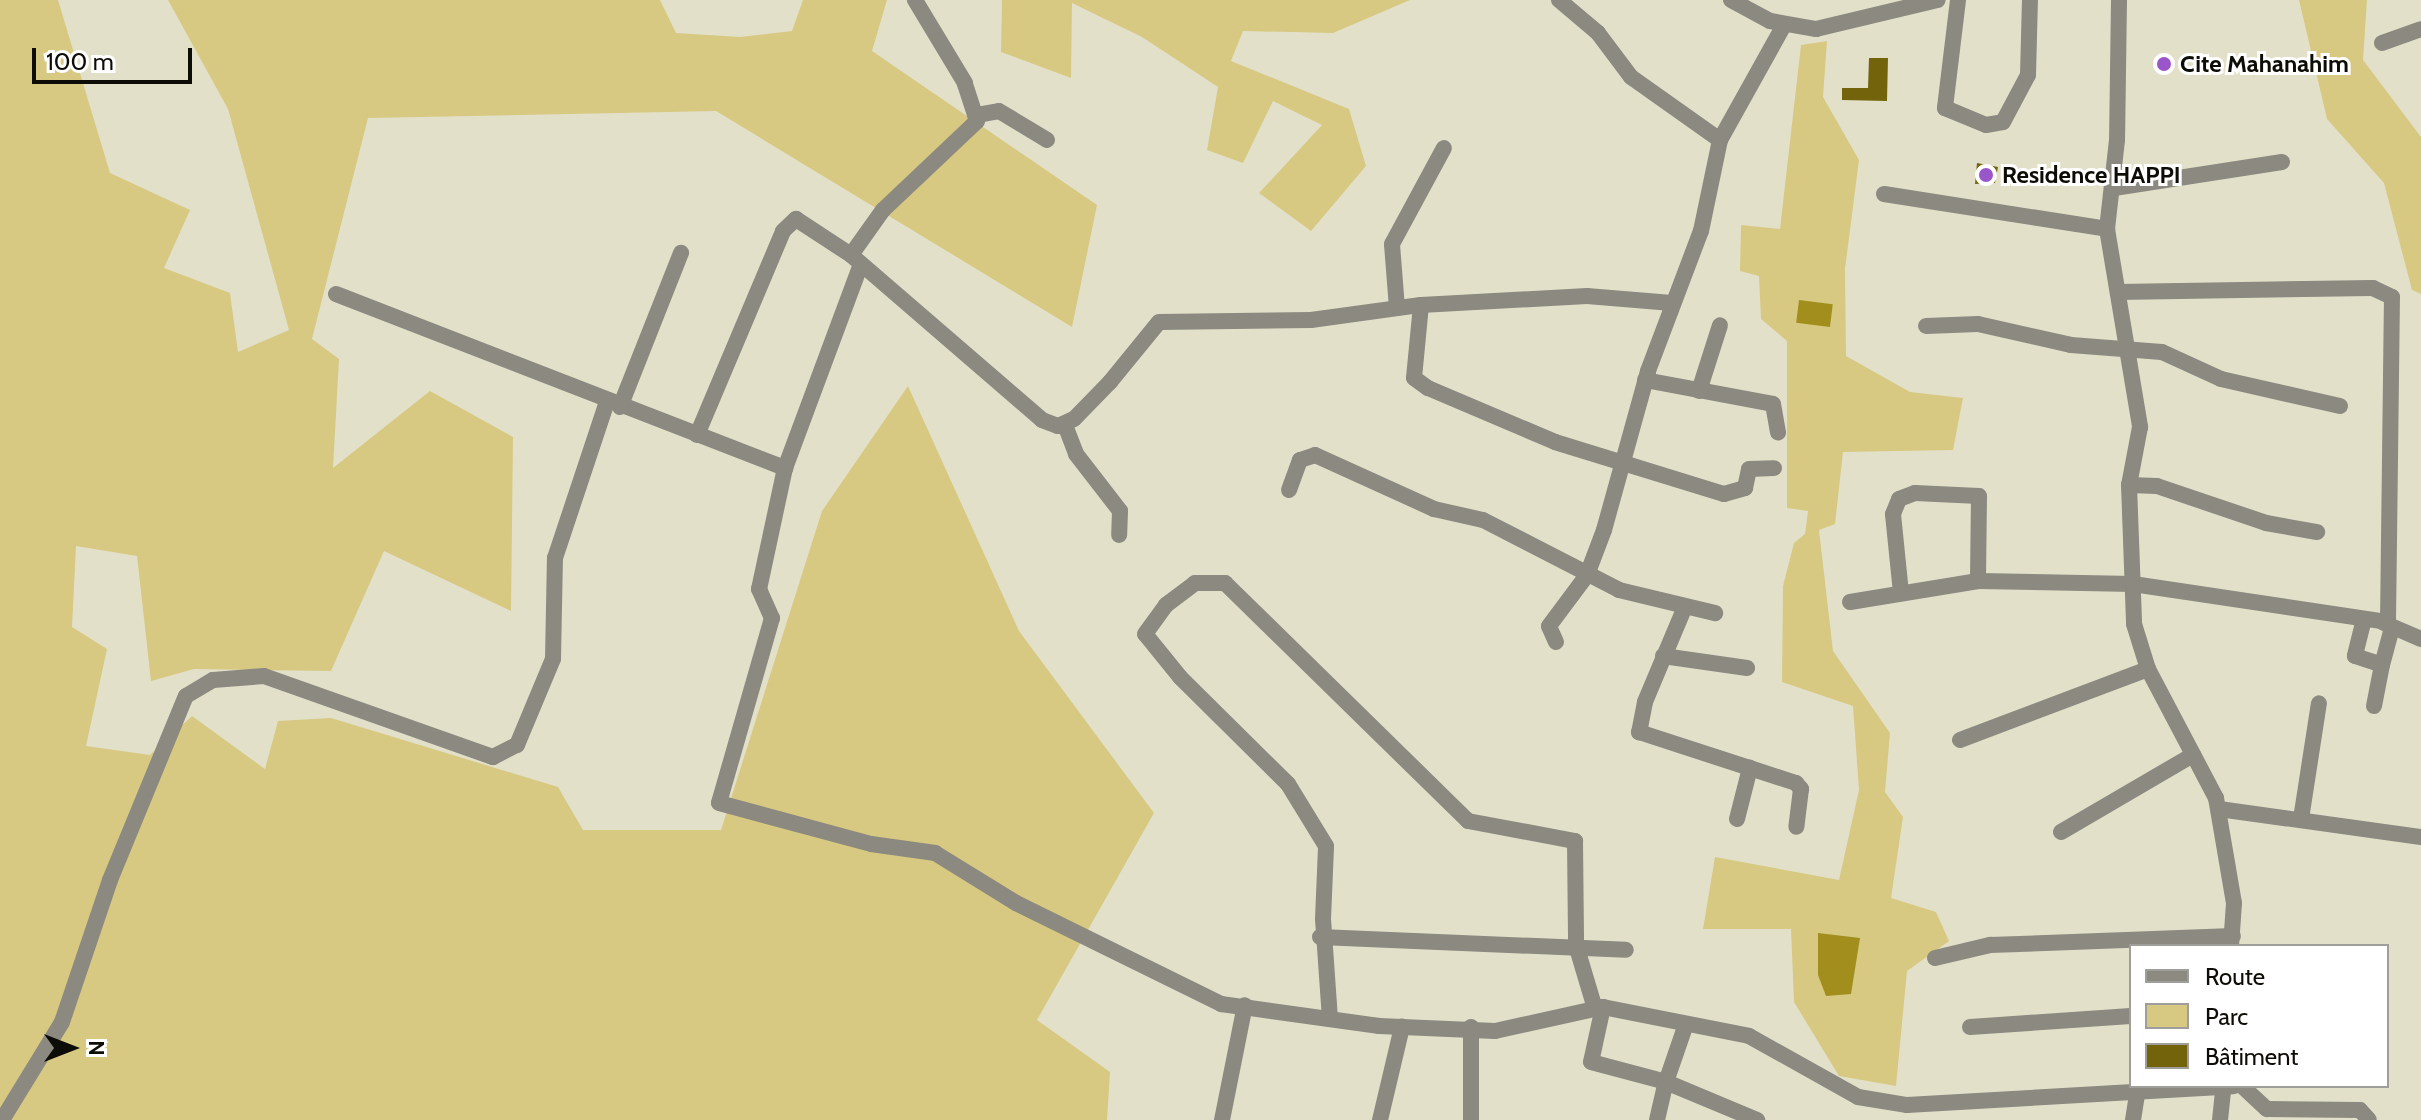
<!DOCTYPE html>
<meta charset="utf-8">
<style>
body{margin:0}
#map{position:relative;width:2421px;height:1120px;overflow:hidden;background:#e3e0ca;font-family:Cabin,sans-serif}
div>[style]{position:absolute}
.green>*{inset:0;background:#d7c982}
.water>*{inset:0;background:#a18e1c;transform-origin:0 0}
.building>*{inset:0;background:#73640b}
.minor>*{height:16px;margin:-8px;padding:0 8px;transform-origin:8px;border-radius:8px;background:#8b8980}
.dots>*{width:22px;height:22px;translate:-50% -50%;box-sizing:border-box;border:4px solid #fff;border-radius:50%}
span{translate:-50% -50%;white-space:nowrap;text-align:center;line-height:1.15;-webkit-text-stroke:6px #fff;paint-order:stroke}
.poi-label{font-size:24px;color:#0e0c06;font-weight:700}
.left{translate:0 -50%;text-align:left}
.legend{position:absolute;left:2129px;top:944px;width:260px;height:144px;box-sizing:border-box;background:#fff;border:2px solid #9f9e9b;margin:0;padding:10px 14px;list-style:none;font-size:24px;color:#0e0c06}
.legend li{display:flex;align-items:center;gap:16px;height:40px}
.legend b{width:40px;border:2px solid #9f9e9b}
.north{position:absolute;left:32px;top:1008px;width:80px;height:80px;-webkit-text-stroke:6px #fff;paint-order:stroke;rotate:90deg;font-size:22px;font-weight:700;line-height:32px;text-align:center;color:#0e0c06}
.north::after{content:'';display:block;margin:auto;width:28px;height:36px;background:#0e0c06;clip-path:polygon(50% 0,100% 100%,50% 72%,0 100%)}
.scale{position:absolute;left:32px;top:48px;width:160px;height:36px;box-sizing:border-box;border:4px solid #0e0c06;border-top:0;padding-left:10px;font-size:24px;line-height:28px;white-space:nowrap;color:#0e0c06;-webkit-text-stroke:6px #fff;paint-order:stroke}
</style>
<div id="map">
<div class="green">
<i style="clip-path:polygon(0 0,58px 0,110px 173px,190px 210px,164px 268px,230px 293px,238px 352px,289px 330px,228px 109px,168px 0,660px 0,676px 33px,740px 37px,792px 31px,803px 0,887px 0,872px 51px,1097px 205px,1072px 327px,716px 111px,368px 118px,312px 339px,339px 359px,333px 468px,430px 391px,513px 437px,511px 611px,384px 551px,331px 671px,194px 669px,151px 681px,137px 556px,76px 546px,72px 627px,107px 649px,86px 746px,150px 755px,192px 716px,265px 769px,278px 721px,331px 718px,558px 787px,583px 830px,721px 830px,822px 511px,908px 386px,1019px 631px,1154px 813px,1037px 1020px,1110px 1072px,1107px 1120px,0 1120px)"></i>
<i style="clip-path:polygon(1002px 0,1410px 0,1333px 33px,1243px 31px,1231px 61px,1349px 109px,1366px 166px,1311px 231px,1259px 193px,1322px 125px,1273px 101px,1243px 163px,1207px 150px,1218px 87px,1142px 37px,1072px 3px,1071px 78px,1001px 52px)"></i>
<i style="clip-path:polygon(2299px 0,2367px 0,2363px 60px,2421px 137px,2421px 294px,2412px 290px,2384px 183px,2327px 119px)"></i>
<i style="clip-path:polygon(1827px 41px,1823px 97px,1859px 160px,1845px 269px,1846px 356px,1910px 392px,1963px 398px,1953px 450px,1843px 452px,1835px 524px,1819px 530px,1833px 651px,1890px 733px,1885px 792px,1903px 817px,1891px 898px,1936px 912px,1949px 941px,1907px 971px,1896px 1086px,1839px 1076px,1794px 1002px,1791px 929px,1703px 929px,1715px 857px,1839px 880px,1859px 790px,1853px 706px,1782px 682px,1783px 586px,1794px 543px,1805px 534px,1808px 511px,1787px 508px,1787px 341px,1761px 319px,1759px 276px,1740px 271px,1741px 225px,1780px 229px,1801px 45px)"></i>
</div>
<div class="water">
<i style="left:1799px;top:300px;width:34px;height:23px;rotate:7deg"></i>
<i style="clip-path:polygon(1818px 933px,1860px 938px,1851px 994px,1826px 996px,1818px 975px)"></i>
</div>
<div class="building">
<i style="clip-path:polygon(1869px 58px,1888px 58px,1887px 101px,1842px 100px,1842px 88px,1868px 88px)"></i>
<i style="clip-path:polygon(1977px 163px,1998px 167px,1995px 183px,1975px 184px)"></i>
</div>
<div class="minor">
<i style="left:1559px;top:0;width:51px;rotate:40.2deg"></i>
<i style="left:1598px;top:33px;width:55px;rotate:53.1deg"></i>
<i style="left:1631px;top:77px;width:109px;rotate:35.3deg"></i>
<i style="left:1731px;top:0;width:44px;rotate:28.3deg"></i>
<i style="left:1770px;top:21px;width:47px;rotate:9.9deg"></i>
<i style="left:1816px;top:29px;width:125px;rotate:-13.4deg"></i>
<i style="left:1958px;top:0;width:109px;rotate:96.9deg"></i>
<i style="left:1945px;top:108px;width:44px;rotate:22.5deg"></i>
<i style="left:1986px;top:125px;width:17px;rotate:-10deg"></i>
<i style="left:2003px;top:122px;width:53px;rotate:-62deg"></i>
<i style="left:2028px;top:75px;width:75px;rotate:-88.5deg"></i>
<i style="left:2119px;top:0;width:140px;rotate:90.8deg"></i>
<i style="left:2117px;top:140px;width:90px;rotate:96.4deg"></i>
<i style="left:2107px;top:229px;width:201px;rotate:80.5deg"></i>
<i style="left:2140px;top:427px;width:59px;rotate:100.7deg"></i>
<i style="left:2129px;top:485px;width:139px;rotate:87.9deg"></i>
<i style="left:2134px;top:624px;width:47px;rotate:72.7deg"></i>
<i style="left:2148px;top:669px;width:146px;rotate:62.2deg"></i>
<i style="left:2216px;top:798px;width:107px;rotate:80.3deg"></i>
<i style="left:2234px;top:903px;width:43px;rotate:94deg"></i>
<i style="left:2382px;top:43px;width:41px;rotate:-19.7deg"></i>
<i style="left:977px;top:115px;width:22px;rotate:-10deg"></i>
<i style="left:999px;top:111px;width:56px;rotate:31.1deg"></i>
<i style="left:2114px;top:188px;width:170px;rotate:-8.8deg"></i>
<i style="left:1884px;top:194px;width:226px;rotate:8.9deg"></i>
<i style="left:851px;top:255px;width:55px;rotate:-54.6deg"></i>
<i style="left:883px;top:210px;width:129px;rotate:-43.4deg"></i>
<i style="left:977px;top:121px;width:40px;rotate:-108deg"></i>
<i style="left:965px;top:83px;width:97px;rotate:-121.1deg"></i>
<i style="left:861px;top:264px;width:218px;rotate:110.4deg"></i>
<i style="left:785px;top:468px;width:124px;rotate:102.1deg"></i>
<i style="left:759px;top:589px;width:32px;rotate:66deg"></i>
<i style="left:772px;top:618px;width:192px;rotate:106deg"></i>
<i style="left:719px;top:803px;width:157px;rotate:15.1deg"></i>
<i style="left:871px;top:844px;width:65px;rotate:8deg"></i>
<i style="left:935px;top:853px;width:95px;rotate:31.7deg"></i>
<i style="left:1016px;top:903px;width:229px;rotate:26.2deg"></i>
<i style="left:1221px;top:1004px;width:160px;rotate:7.9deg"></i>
<i style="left:1379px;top:1026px;width:116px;rotate:2.5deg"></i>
<i style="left:1495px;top:1031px;width:111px;rotate:-12.5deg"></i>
<i style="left:1603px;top:1007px;width:149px;rotate:11.2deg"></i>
<i style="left:1749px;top:1036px;width:125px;rotate:29.2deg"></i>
<i style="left:1858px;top:1097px;width:50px;rotate:9.3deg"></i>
<i style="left:1907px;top:1105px;width:327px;rotate:-3.3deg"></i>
<i style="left:336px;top:294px;width:482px;rotate:21.2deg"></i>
<i style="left:1421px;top:305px;width:73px;rotate:95.5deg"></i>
<i style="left:1414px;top:378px;width:17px;rotate:36deg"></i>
<i style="left:1428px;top:388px;width:138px;rotate:23deg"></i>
<i style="left:1555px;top:442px;width:177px;rotate:17.1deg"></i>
<i style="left:1724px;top:494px;width:22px;rotate:-16deg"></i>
<i style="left:1745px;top:488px;width:19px;rotate:-78deg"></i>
<i style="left:1749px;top:469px;width:25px;rotate:-2deg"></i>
<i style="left:1397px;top:308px;width:64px;rotate:-94.5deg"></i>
<i style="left:1392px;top:244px;width:109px;rotate:-61.6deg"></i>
<i style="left:1926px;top:326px;width:52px;rotate:-2.2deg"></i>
<i style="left:1978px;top:324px;width:95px;rotate:12.7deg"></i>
<i style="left:2071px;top:345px;width:91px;rotate:4.4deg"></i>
<i style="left:2162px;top:352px;width:65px;rotate:24.6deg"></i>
<i style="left:2221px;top:379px;width:122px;rotate:12.8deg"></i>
<i style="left:1645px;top:380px;width:130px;rotate:10.6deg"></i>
<i style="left:1773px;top:404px;width:29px;rotate:80deg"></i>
<i style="left:1699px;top:391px;width:69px;rotate:-72.3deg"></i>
<i style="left:620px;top:407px;width:166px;rotate:-68.4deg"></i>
<i style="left:1065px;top:425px;width:31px;rotate:69deg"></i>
<i style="left:1076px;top:454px;width:72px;rotate:52.3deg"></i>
<i style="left:1120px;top:511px;width:24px;rotate:92deg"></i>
<i style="left:697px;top:435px;width:221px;rotate:-67.1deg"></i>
<i style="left:783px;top:231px;width:18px;rotate:-43deg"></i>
<i style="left:796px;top:219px;width:66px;rotate:33.2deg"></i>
<i style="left:851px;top:255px;width:252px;rotate:40.8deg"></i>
<i style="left:1042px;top:420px;width:17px;rotate:21deg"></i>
<i style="left:1058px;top:426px;width:17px;rotate:-24deg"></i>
<i style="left:1074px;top:419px;width:52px;rotate:-45.8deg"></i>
<i style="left:1110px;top:382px;width:77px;rotate:-50.8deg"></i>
<i style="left:1159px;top:322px;width:152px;rotate:-0.8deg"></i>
<i style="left:1311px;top:320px;width:111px;rotate:-7.8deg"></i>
<i style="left:1421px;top:305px;width:166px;rotate:-3.1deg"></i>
<i style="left:1587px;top:296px;width:85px;rotate:4.7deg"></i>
<i style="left:2129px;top:485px;width:28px;rotate:2deg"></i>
<i style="left:2157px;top:486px;width:115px;rotate:18.7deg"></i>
<i style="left:2266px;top:523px;width:52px;rotate:10deg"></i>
<i style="left:1289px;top:490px;width:32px;rotate:-70deg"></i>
<i style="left:1300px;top:460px;width:16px;rotate:-18deg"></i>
<i style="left:1315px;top:455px;width:131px;rotate:24.4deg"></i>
<i style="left:1434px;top:509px;width:50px;rotate:12.7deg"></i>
<i style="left:1483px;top:520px;width:153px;rotate:27.2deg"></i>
<i style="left:1619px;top:590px;width:99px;rotate:13.5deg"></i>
<i style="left:1901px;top:593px;width:79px;rotate:-95.8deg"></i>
<i style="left:1893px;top:514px;width:16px;rotate:-68deg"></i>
<i style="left:1899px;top:499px;width:17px;rotate:-21deg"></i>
<i style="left:1915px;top:493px;width:64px;rotate:2.7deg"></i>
<i style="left:1979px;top:496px;width:85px;rotate:90.7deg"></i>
<i style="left:1850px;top:602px;width:130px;rotate:-9.3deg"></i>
<i style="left:1978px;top:581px;width:155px;rotate:1.1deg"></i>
<i style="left:2133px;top:584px;width:258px;rotate:8.5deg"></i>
<i style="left:2388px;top:622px;width:325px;rotate:-89.3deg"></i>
<i style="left:2392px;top:297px;width:21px;rotate:-155deg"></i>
<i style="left:2373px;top:288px;width:255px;rotate:179.1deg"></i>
<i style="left:1684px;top:609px;width:101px;rotate:112.8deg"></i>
<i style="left:1645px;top:702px;width:31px;rotate:101deg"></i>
<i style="left:1639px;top:732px;width:165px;rotate:18deg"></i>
<i style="left:1796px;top:783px;width:8px;rotate:50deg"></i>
<i style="left:1801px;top:789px;width:38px;rotate:97deg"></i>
<i style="left:2364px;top:619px;width:38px;rotate:104deg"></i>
<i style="left:2355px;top:656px;width:28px;rotate:18deg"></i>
<i style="left:2382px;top:665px;width:39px;rotate:-75deg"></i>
<i style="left:2384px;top:623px;width:40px;rotate:23.4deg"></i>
<i style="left:1556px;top:642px;width:17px;rotate:-114deg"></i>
<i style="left:1549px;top:626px;width:64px;rotate:-53.3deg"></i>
<i style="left:1587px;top:575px;width:48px;rotate:-69.3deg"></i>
<i style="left:1604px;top:530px;width:165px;rotate:-74.5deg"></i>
<i style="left:1648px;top:371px;width:150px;rotate:-69.3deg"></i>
<i style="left:1701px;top:231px;width:93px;rotate:-78.2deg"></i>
<i style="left:1720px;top:140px;width:132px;rotate:-60.9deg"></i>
<i style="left:1663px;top:656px;width:85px;rotate:8.1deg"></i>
<i style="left:2374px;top:706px;width:42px;rotate:-79deg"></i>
<i style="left:1960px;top:740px;width:201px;rotate:-20.7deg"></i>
<i style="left:2219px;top:809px;width:204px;rotate:7.9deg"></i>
<i style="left:1737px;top:819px;width:53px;rotate:-75.7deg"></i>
<i style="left:2301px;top:819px;width:117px;rotate:-81.2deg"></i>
<i style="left:2061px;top:832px;width:153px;rotate:-30.3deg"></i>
<i style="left:1320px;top:937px;width:306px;rotate:2.4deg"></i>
<i style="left:1935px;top:958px;width:57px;rotate:-13.3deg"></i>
<i style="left:1990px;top:945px;width:243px;rotate:-2.1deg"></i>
<i style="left:1603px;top:1007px;width:56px;rotate:102.3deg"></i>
<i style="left:1591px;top:1062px;width:78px;rotate:14.9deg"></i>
<i style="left:1666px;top:1082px;width:61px;rotate:-71deg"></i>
<i style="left:1330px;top:1019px;width:100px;rotate:-94deg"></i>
<i style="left:1323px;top:919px;width:73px;rotate:-87.6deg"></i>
<i style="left:1326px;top:846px;width:73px;rotate:-121.5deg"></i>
<i style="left:1288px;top:784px;width:152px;rotate:-135.3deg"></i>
<i style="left:1180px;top:677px;width:55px;rotate:-129.1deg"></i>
<i style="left:1145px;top:634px;width:36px;rotate:-54deg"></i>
<i style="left:1166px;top:605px;width:36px;rotate:-37deg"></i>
<i style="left:1195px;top:583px;width:30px"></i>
<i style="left:1225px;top:583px;width:340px;rotate:44.4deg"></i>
<i style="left:1468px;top:821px;width:109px;rotate:10.6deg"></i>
<i style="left:1575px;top:841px;width:104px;rotate:89.4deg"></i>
<i style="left:1576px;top:945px;width:59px;rotate:73.4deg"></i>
<i style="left:1471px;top:1027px;width:93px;rotate:90deg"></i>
<i style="left:1970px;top:1027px;width:161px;rotate:-3.9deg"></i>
<i style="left:2242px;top:1086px;width:34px;rotate:43deg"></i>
<i style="left:2267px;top:1109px;width:93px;rotate:0.6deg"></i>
<i style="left:2360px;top:1110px;width:13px;rotate:48deg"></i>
<i style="left:2px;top:1120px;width:115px;rotate:-58.5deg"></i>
<i style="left:62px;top:1022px;width:150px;rotate:-71.3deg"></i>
<i style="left:110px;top:880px;width:199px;rotate:-67.6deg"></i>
<i style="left:186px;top:696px;width:31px;rotate:-31deg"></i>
<i style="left:213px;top:680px;width:51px;rotate:-4.5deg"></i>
<i style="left:264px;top:676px;width:243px;rotate:19.5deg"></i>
<i style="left:493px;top:757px;width:27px;rotate:-27deg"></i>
<i style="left:517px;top:745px;width:93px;rotate:-67.3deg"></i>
<i style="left:553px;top:659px;width:101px;rotate:-88.9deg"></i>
<i style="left:555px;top:558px;width:164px;rotate:-71.6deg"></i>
<i style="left:1222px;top:1120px;width:117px;rotate:-78.7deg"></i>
<i style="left:1380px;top:1120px;width:96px;rotate:-76.7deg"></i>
<i style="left:1657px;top:1120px;width:39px;rotate:-77deg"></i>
<i style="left:1666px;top:1082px;width:99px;rotate:22.7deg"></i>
<i style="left:2133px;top:1120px;width:26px;rotate:-81deg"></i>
<i style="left:2220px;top:1120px;width:31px;rotate:-84deg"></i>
</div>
<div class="dots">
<i style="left:2164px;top:64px;background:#9955ca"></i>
<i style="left:1986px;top:175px;background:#9955ca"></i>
</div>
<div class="poi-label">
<span class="left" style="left:2180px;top:64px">Cite Mahanahim</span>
<span class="left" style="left:2002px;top:175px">Residence HAPPI</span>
</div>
<ul class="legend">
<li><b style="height:10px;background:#8b8980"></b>Route</li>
<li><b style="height:22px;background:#d7c982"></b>Parc</li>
<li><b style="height:22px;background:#73640b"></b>Bâtiment</li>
</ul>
<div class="north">N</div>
<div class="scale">100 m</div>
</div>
